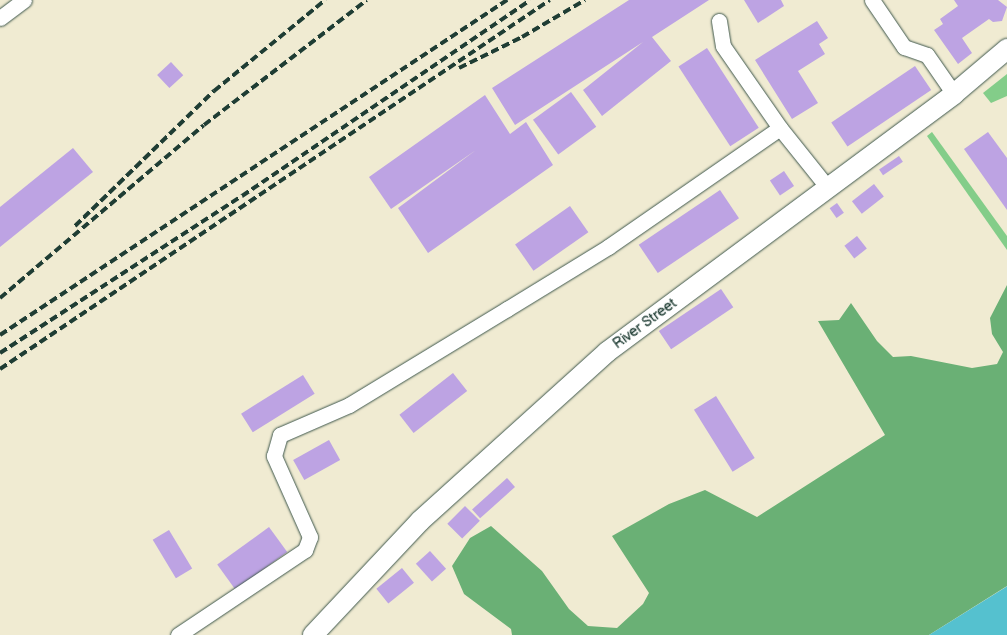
<!DOCTYPE html>
<style>
body{margin:0}
#map{position:relative;width:1007px;height:635px;overflow:hidden;background:#f0ebd2;font-family:"Balsamiq Sans",sans-serif}
div>[style]{position:absolute}
.green>*{inset:0;background:#83cd89}
.forest>*{inset:0;background:#6ab075}
.water>*{inset:0;background:#55c1cf}
.building>*{inset:0;background:#bda3e3;transform-origin:0 0}
.roads{filter:drop-shadow(0 0 1px #3e574c) drop-shadow(0 0 1px #3e574c)}
.minor>*{height:15px;margin:-7.5px;padding:0 7.5px;transform-origin:7.5px;border-radius:7.5px;background:#fff}
.major>*{height:20px;margin:-10px;padding:0 10px;transform-origin:10px;border-radius:10px;background:#fff}
.rail>*{height:4px;margin-top:-2px;transform-origin:0;background:repeating-linear-gradient(90deg,#1f3d34 0 8px,transparent 0 12px)}
span{translate:-50% -50%;white-space:nowrap;text-align:center;line-height:1.15;-webkit-text-stroke:4px #fff;paint-order:stroke}
.street-label{font-size:14px;color:#1f3d34}
</style>
<div id="map">
<div class="green">
<i style="clip-path:polygon(1007px 74px,1007px 96px,991px 103px,983px 93px)"></i>
<i style="clip-path:polygon(932px 132px,1007px 236px,1007px 250px,927px 136px)"></i>
</div>
<div class="forest">
<i style="clip-path:polygon(1007px 285px,1007px 586px,929px 635px,512px 635px,511px 629px,464px 594px,452px 566px,470px 538px,491px 526px,542px 571px,569px 609px,588px 626px,617px 628px,643px 604px,649px 593px,612px 536px,669px 504px,705px 490px,757px 517px,885px 435px,818px 321px,839px 320px,851px 303px,877px 341px,893px 357px,911px 356px,972px 368px,997px 364px,1003px 352px,992px 334px,990px 318px)"></i>
</div>
<div class="water">
<i style="clip-path:polygon(1007px 586px,1007px 635px,929px 635px,1006px 587px)"></i>
</div>
<div class="building">
<i style="clip-path:polygon(629px 0,709px 0,652px 37px,671px 61px,602px 116px,583px 90px,643px 42px,515px 125px,492px 88px)"></i>
<i style="clip-path:polygon(744px 0,781px 0,784px 6px,758px 23px)"></i>
<i style="clip-path:polygon(954px 0,998px 0,1007px 7px,1002px 21px,993px 22px,989px 19px,962px 38px,972px 53px,958px 64px,934px 30px,943px 24px,940px 19px,958px 6px)"></i>
<i style="clip-path:polygon(817px 21px,828px 38px,819px 44px,825px 54px,798px 71px,818px 103px,792px 119px,755px 60px)"></i>
<i style="left:707px;top:48px;width:95px;height:34px;rotate:57deg"></i>
<i style="left:171px;top:62px;width:18px;height:19px;rotate:47deg"></i>
<i style="left:915px;top:66px;width:29px;height:101px;rotate:56deg"></i>
<i style="left:571px;top:92px;width:43px;height:47px;rotate:54deg"></i>
<i style="clip-path:polygon(485px 95px,510px 134px,526px 122px,553px 165px,428px 253px,398px 208px,476px 150px,391px 209px,369px 177px)"></i>
<i style="clip-path:polygon(988px 132px,1007px 158px,1007px 210px,964px 149px)"></i>
<i style="clip-path:polygon(73px 148px,93px 172px,0 247px,0 207px)"></i>
<i style="left:899px;top:156px;width:7px;height:24px;rotate:56deg"></i>
<i style="left:784px;top:171px;width:18px;height:17px;rotate:56deg"></i>
<i style="left:874px;top:184px;width:16px;height:28px;rotate:52deg"></i>
<i style="left:720px;top:190px;width:34px;height:98px;rotate:56deg"></i>
<i style="left:837px;top:203px;width:12px;height:9px;rotate:55deg"></i>
<i style="left:570px;top:206px;width:32px;height:67px;rotate:55deg"></i>
<i style="left:857px;top:236px;width:16px;height:16px;rotate:52deg"></i>
<i style="left:721px;top:289px;width:22px;height:75px;rotate:56deg"></i>
<i style="left:453px;top:373px;width:23px;height:68px;rotate:52deg"></i>
<i style="left:303px;top:375px;width:22px;height:73px;rotate:58deg"></i>
<i style="left:716px;top:396px;width:73px;height:26px;rotate:58deg"></i>
<i style="left:329px;top:440px;width:23px;height:41px;rotate:61deg"></i>
<i style="left:507px;top:478px;width:12px;height:47px;rotate:48deg"></i>
<i style="left:465px;top:506px;width:21px;height:25px;rotate:45deg"></i>
<i style="left:269px;top:527px;width:31px;height:64px;rotate:54deg"></i>
<i style="left:169px;top:530px;width:45px;height:19px;rotate:59deg"></i>
<i style="left:430px;top:551px;width:24px;height:19px;rotate:48deg"></i>
<i style="left:402px;top:568px;width:19px;height:33px;rotate:51deg"></i>
</div>
<div class="roads">
<div class="minor">
<i style="left:872px;top:0;width:57px;rotate:55.8deg"></i>
<i style="left:904px;top:47px;width:24px;rotate:19deg"></i>
<i style="left:927px;top:55px;width:47px;rotate:55.3deg"></i>
<i style="left:0;top:18px;width:30px;rotate:-37deg"></i>
<i style="left:719px;top:21px;width:25px;rotate:81deg"></i>
<i style="left:723px;top:46px;width:100px;rotate:55.2deg"></i>
<i style="left:178px;top:635px;width:153px;rotate:-33.8deg"></i>
<i style="left:305px;top:550px;width:14px;rotate:-69deg"></i>
<i style="left:310px;top:537px;width:89px;rotate:-114deg"></i>
<i style="left:274px;top:456px;width:22px;rotate:-74deg"></i>
<i style="left:280px;top:435px;width:75px;rotate:-23.5deg"></i>
<i style="left:349px;top:405px;width:185px;rotate:-31.3deg"></i>
<i style="left:507px;top:309px;width:119px;rotate:-31.5deg"></i>
<i style="left:608px;top:247px;width:209px;rotate:-34.7deg"></i>
<i style="left:780px;top:128px;width:77px;rotate:51.3deg"></i>
</div>
<div class="major">
<i style="left:313px;top:635px;width:156px;rotate:-46.8deg"></i>
<i style="left:420px;top:521px;width:252px;rotate:-42.1deg"></i>
<i style="left:607px;top:352px;width:432px;rotate:-36.6deg"></i>
<i style="left:954px;top:94px;width:70px;rotate:-40.3deg"></i>
</div>
</div>
<div class="rail">
<i style="left:459px;top:68px;width:70px;rotate:-26.2deg"></i>
<i style="left:522px;top:37px;width:73px;rotate:-30.4deg"></i>
<i style="left:75px;top:226px;width:194px;rotate:-44.2deg"></i>
<i style="left:214px;top:91px;width:144px;rotate:-39.3deg"></i>
<i style="left:0;top:298px;width:267px;rotate:-40.3deg"></i>
<i style="left:204px;top:125px;width:205px;rotate:-37.5deg"></i>
<i style="left:0;top:335px;width:608px;rotate:-33.45deg"></i>
<i style="left:0;top:353px;width:288px;rotate:-33deg"></i>
<i style="left:242px;top:196px;width:348px;rotate:-34.2deg"></i>
<i style="left:0;top:369px;width:662px;rotate:-33.86deg"></i>
</div>
<div class="street-label">
<span style="left:645px;top:324px;rotate:-36deg">River Street</span>
</div>
</div>
